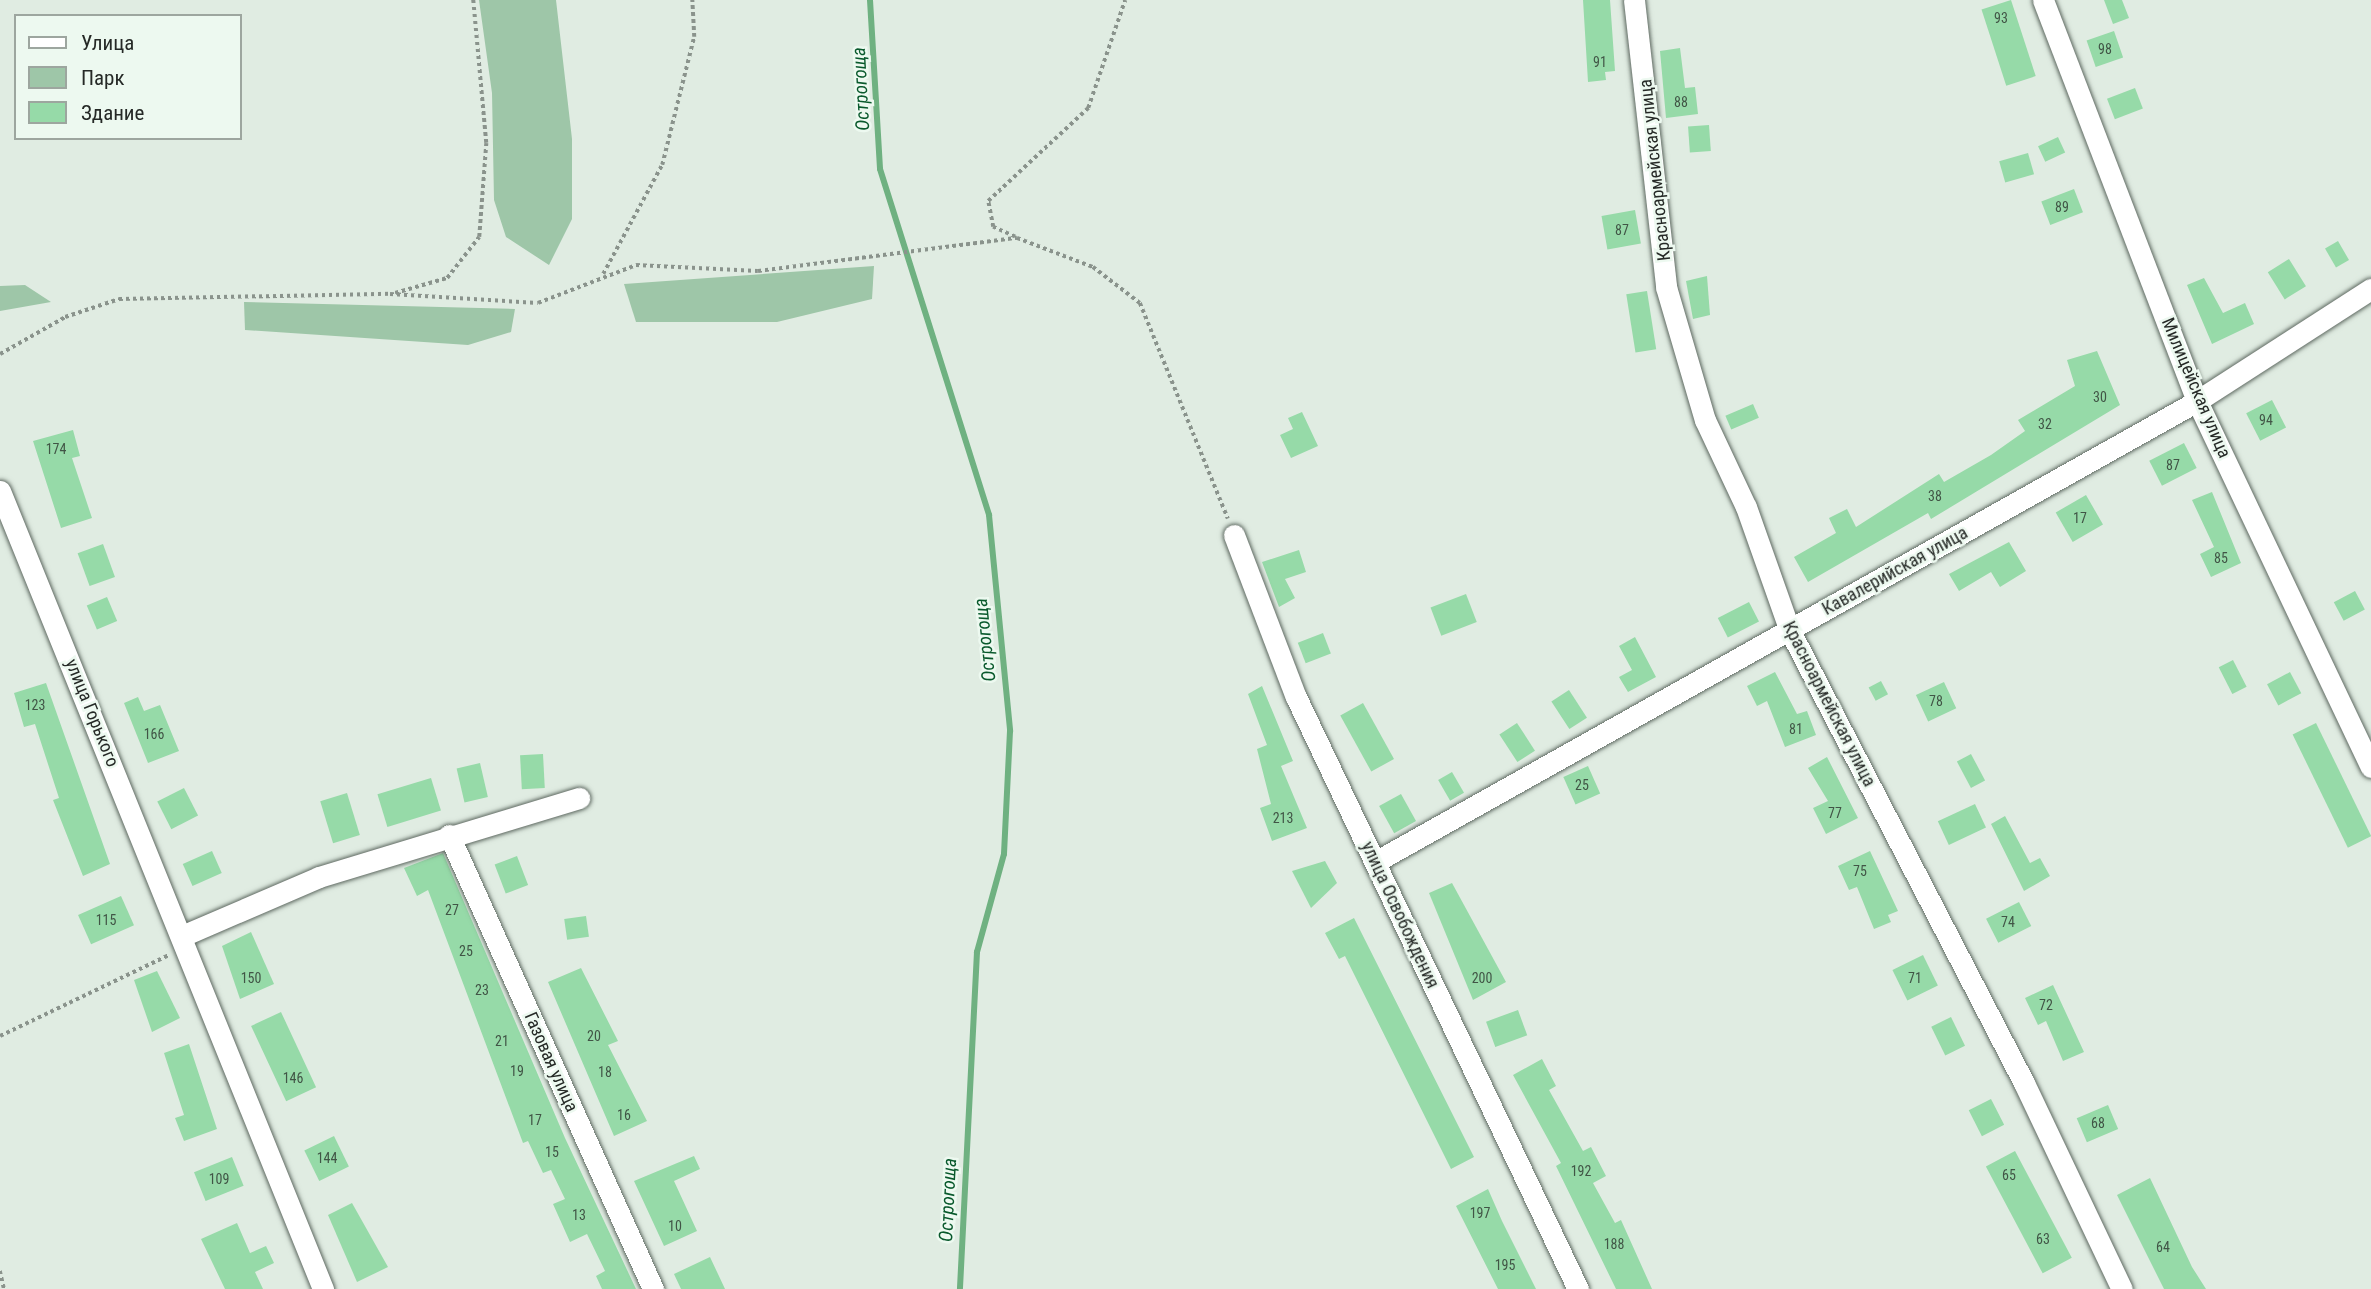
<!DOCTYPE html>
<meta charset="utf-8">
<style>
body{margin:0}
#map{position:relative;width:2371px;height:1289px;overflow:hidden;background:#e0ece2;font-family:"Roboto Condensed",sans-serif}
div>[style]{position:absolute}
.green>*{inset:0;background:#9ec6a8}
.stream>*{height:6px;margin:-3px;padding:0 3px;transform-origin:3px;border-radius:3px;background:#6fb181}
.building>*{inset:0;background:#96daa8;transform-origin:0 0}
.path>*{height:3.5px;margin-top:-1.75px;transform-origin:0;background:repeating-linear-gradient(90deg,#8a938c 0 3.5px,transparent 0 7px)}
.roads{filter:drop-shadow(0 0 2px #5e6961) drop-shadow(0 0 2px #5e6961)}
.street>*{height:21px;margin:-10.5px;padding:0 10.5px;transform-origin:10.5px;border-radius:10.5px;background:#fff}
span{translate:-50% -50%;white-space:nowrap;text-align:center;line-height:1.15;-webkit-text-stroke:5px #edf9f0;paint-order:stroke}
.number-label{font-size:14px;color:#415546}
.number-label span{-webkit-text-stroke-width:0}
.street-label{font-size:18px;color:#252926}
.water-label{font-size:19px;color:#09592c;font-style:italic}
.legend{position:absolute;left:14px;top:14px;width:228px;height:126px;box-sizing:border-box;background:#edf9f0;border:2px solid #9da69f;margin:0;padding:9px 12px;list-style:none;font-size:21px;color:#252926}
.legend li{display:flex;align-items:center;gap:14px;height:35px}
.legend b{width:35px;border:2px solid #9da69f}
</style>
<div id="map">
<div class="green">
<i style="clip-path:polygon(479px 0,556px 0,572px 139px,572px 219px,549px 265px,506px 237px,494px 200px,492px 93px)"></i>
<i style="clip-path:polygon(874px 266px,872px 299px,777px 322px,636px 322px,624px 284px)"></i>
<i style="clip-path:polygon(25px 285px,51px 302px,0 311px,0 286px)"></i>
<i style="clip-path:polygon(244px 302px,515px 309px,511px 332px,468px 345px,245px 330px)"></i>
</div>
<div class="stream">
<i style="left:870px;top:0;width:169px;rotate:86.6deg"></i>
<i style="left:880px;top:169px;width:363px;rotate:72.5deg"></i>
<i style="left:989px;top:515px;width:217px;rotate:84.4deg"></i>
<i style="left:1010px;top:731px;width:123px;rotate:92.8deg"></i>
<i style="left:1004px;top:854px;width:102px;rotate:105.4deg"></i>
<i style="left:977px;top:952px;width:337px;rotate:92.9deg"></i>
</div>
<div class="building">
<i style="clip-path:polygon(1583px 0,1610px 0,1615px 71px,1605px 72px,1606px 80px,1588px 82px)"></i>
<i style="left:2011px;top:0;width:80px;height:31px;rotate:72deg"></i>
<i style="clip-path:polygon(2104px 0,2122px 0,2129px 18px,2113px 24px)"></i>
<i style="left:2114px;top:31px;width:28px;height:29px;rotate:71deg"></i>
<i style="clip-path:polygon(1680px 48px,1685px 88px,1695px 87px,1698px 114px,1666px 118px,1660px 51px)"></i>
<i style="left:2135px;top:88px;width:22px;height:30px;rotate:69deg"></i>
<i style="left:1709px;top:125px;width:26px;height:21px;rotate:86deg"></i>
<i style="left:2058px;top:137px;width:17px;height:22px;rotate:65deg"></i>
<i style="left:2028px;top:153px;width:22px;height:30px;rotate:74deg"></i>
<i style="left:2074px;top:189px;width:25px;height:35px;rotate:69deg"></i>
<i style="left:1635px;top:210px;width:34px;height:34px;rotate:80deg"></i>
<i style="left:2338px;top:241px;width:22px;height:15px;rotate:60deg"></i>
<i style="left:2289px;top:259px;width:32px;height:25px;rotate:58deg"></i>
<i style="clip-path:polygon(1707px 276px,1710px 315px,1693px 319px,1686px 281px)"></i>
<i style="clip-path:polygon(2204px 278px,2223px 313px,2245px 303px,2254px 324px,2212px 344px,2187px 285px)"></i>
<i style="left:1647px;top:291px;width:59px;height:21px;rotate:81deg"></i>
<i style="clip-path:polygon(2097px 351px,2120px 405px,1931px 519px,1928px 513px,1808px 582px,1794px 557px,1836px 533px,1829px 518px,1847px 509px,1856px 527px,1939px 474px,1944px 482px,1991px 455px,2025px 431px,2018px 420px,2075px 386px,2067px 360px)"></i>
<i style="left:2272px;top:400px;width:31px;height:29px;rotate:63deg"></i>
<i style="left:1753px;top:404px;width:15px;height:30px;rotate:67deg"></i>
<i style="clip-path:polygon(1302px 412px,1318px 446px,1291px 458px,1280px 435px,1293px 429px,1288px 418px)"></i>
<i style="clip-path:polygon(73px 430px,80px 456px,72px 458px,92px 518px,61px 528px,33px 441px)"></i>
<i style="left:2184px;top:443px;width:28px;height:39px;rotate:63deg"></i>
<i style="clip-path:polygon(2212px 492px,2241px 563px,2211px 577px,2200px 554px,2214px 547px,2192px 500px)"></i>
<i style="left:2086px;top:495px;width:34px;height:35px;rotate:60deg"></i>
<i style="clip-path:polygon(2009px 542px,2026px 571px,2000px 587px,1991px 572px,1959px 591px,1949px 574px)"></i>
<i style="left:103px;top:544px;width:35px;height:27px;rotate:70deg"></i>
<i style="clip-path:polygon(1299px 550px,1306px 572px,1285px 579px,1295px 598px,1279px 607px,1262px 562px)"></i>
<i style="left:2355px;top:591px;width:21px;height:24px;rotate:62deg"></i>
<i style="left:1466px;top:594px;width:30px;height:38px;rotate:69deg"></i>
<i style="left:107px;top:597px;width:26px;height:22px;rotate:67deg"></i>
<i style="left:1749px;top:602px;width:22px;height:35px;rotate:63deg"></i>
<i style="left:1323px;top:633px;width:22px;height:27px;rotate:69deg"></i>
<i style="clip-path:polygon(1635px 637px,1656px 677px,1628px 692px,1619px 677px,1632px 670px,1619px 646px)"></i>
<i style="left:2233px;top:660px;width:30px;height:16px;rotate:63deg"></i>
<i style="clip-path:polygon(1775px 672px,1797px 714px,1807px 711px,1816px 735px,1785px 747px,1767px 701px,1757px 706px,1747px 686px)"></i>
<i style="left:2290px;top:672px;width:24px;height:26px;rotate:62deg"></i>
<i style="left:1881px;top:681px;width:15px;height:14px;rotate:62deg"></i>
<i style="left:1944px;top:682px;width:29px;height:31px;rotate:65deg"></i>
<i style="clip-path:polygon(46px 683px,110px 864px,83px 876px,53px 800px,59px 798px,35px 724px,24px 727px,14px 693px)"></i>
<i style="clip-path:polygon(1262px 686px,1293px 761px,1281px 766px,1307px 828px,1272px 841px,1260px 808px,1271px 804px,1257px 749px,1267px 745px,1248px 694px)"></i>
<i style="left:1569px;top:690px;width:33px;height:21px;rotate:57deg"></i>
<i style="clip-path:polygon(138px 697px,144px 711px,160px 705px,179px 751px,148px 763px,124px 703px)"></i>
<i style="left:1363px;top:703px;width:64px;height:26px;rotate:61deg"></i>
<i style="left:1517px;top:723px;width:33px;height:21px;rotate:57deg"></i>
<i style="left:2316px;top:723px;width:126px;height:26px;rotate:64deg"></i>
<i style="left:543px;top:754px;width:34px;height:23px;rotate:87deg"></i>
<i style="left:1971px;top:754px;width:30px;height:16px;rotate:62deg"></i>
<i style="clip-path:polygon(1827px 757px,1858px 818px,1826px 834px,1813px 808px,1828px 801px,1808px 768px)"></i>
<i style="left:480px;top:763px;width:35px;height:24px;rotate:77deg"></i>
<i style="left:1588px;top:766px;width:30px;height:27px;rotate:66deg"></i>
<i style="left:1452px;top:772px;width:24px;height:16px;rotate:60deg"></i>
<i style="left:431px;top:778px;width:34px;height:56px;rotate:73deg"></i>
<i style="left:184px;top:788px;width:31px;height:30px;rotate:63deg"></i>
<i style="left:347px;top:793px;width:44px;height:28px;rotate:73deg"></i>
<i style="left:1401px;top:794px;width:31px;height:25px;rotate:61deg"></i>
<i style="left:1975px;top:804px;width:26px;height:41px;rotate:65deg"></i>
<i style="clip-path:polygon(2005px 816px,2030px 863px,2040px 858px,2050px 876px,2024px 891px,1991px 824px)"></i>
<i style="left:212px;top:851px;width:24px;height:32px;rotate:66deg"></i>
<i style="clip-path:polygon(1870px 851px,1898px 911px,1888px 915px,1891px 922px,1874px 929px,1857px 887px,1849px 890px,1838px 866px)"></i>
<i style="clip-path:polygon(443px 853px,565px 1138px,636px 1289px,602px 1289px,596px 1276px,605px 1271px,587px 1234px,570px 1242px,553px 1204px,565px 1199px,551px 1170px,543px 1173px,528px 1141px,523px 1143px,428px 890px,417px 896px,404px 868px)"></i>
<i style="left:517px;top:856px;width:31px;height:24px;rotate:69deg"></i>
<i style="clip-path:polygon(1325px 861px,1337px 883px,1311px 908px,1292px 871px)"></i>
<i style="clip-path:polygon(1452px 883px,1506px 982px,1473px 1000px,1429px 893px)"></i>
<i style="left:121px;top:896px;width:32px;height:47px;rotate:66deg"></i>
<i style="left:2019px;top:902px;width:27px;height:37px;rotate:63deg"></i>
<i style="left:586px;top:916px;width:21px;height:22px;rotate:82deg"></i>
<i style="clip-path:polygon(1354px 918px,1474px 1157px,1451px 1169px,1345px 956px,1339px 959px,1325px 933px)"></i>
<i style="clip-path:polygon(251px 932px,274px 984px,240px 999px,222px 946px)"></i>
<i style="left:1923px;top:955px;width:34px;height:34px;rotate:64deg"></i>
<i style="clip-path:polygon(581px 968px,618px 1041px,608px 1045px,647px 1121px,614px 1136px,548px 982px)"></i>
<i style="clip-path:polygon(157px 971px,180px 1018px,152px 1032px,134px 980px)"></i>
<i style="clip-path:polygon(2053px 985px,2084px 1052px,2063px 1061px,2046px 1021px,2038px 1025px,2025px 998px)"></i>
<i style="left:1518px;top:1010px;width:27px;height:34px;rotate:70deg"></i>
<i style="left:281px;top:1012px;width:83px;height:33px;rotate:65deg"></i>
<i style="left:1951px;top:1017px;width:32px;height:22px;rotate:64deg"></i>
<i style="clip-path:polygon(189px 1044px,217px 1129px,184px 1141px,175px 1118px,184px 1115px,164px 1053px)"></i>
<i style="clip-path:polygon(1542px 1059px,1556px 1086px,1549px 1090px,1583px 1151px,1591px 1147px,1606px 1176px,1593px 1183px,1615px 1223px,1621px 1220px,1652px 1289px,1616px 1289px,1556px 1166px,1561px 1163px,1513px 1075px)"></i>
<i style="left:1991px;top:1099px;width:29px;height:25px;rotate:63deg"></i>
<i style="left:2108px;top:1105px;width:26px;height:34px;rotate:67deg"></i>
<i style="left:334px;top:1136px;width:34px;height:33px;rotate:64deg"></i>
<i style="left:2015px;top:1151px;width:121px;height:33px;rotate:62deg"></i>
<i style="clip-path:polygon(694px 1156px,700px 1169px,674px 1181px,697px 1231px,664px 1246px,634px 1181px)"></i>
<i style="left:232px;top:1157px;width:31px;height:41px;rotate:68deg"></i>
<i style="clip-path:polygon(2150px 1178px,2192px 1267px,2206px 1289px,2164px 1289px,2117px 1195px)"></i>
<i style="clip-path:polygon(1488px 1189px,1502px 1221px,1536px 1289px,1498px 1289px,1456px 1206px)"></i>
<i style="clip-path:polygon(352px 1203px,388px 1267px,357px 1282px,328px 1215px)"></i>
<i style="clip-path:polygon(237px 1223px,250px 1253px,266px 1246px,274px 1263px,255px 1272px,263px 1289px,225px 1289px,201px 1239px)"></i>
<i style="clip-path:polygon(710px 1257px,725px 1289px,681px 1289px,674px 1274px)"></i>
</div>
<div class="path">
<i style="left:1015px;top:237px;width:24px;rotate:-156deg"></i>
<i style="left:993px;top:227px;width:26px;rotate:-101deg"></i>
<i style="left:988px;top:201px;width:137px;rotate:-42.9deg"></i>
<i style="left:1088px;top:108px;width:114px;rotate:-71.1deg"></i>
<i style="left:603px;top:274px;width:124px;rotate:-61.6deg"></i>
<i style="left:662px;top:165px;width:132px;rotate:-76deg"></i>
<i style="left:694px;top:37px;width:37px;rotate:-93deg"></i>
<i style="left:395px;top:293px;width:54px;rotate:-16.1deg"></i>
<i style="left:447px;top:278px;width:52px;rotate:-52deg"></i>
<i style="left:479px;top:237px;width:94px;rotate:-85.7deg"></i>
<i style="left:486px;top:143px;width:144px;rotate:-95.2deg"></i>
<i style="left:0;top:354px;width:75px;rotate:-29.6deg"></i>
<i style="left:65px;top:317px;width:57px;rotate:-18.4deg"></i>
<i style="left:119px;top:299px;width:271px;rotate:-1.1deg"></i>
<i style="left:390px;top:294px;width:148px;rotate:3.5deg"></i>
<i style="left:538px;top:303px;width:105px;rotate:-21.2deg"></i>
<i style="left:636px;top:265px;width:122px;rotate:2.8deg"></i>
<i style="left:758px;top:271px;width:261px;rotate:-7.3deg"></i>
<i style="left:1017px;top:238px;width:81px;rotate:20.9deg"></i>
<i style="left:1093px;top:267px;width:59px;rotate:37.5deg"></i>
<i style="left:1140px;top:303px;width:233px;rotate:67.8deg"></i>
<i style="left:0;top:1036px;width:187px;rotate:-25.6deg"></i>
<i style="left:0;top:1271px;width:18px;rotate:77deg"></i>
</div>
<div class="roads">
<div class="street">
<i style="left:1634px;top:0;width:289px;rotate:83.6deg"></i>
<i style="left:1666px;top:287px;width:139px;rotate:73.7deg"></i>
<i style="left:1705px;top:420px;width:96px;rotate:64.8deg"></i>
<i style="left:1746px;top:507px;width:132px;rotate:70.5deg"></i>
<i style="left:1790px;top:631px;width:509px;rotate:62.63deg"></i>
<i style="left:2024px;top:1083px;width:228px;rotate:64.6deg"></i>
<i style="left:2043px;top:0;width:430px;rotate:69deg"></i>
<i style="left:2197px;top:401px;width:405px;rotate:64.6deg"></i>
<i style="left:0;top:491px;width:861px;rotate:67.96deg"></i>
<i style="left:1234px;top:535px;width:173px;rotate:69.1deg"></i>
<i style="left:1296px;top:697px;width:656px;rotate:64.53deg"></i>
<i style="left:449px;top:835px;width:498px;rotate:65.8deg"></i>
<i style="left:1375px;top:862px;width:942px;rotate:-29.28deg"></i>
<i style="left:2197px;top:401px;width:207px;rotate:-32.8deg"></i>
<i style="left:182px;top:936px;width:149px;rotate:-23.3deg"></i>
<i style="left:319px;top:877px;width:272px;rotate:-16.9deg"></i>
</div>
</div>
<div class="number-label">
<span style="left:2001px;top:18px">93</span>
<span style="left:2105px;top:49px">98</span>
<span style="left:1600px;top:62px">91</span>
<span style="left:1681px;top:102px">88</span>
<span style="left:2062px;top:207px">89</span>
<span style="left:1622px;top:230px">87</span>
<span style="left:2100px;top:397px">30</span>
<span style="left:2266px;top:420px">94</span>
<span style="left:2045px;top:424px">32</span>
<span style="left:56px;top:449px">174</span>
<span style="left:2173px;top:465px">87</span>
<span style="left:1935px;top:496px">38</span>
<span style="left:2080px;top:518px">17</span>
<span style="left:2221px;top:558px">85</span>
<span style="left:1936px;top:701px">78</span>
<span style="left:35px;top:705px">123</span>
<span style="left:1796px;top:729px">81</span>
<span style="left:154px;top:734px">166</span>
<span style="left:1582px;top:785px">25</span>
<span style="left:1835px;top:813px">77</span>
<span style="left:1283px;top:818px">213</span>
<span style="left:1860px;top:871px">75</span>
<span style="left:452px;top:910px">27</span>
<span style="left:106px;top:920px">115</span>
<span style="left:2008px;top:922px">74</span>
<span style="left:466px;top:951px">25</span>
<span style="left:251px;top:978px">150</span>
<span style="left:1482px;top:978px">200</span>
<span style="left:1915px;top:978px">71</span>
<span style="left:482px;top:990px">23</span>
<span style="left:2046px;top:1005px">72</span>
<span style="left:594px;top:1036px">20</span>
<span style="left:502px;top:1041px">21</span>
<span style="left:517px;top:1071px">19</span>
<span style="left:605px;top:1072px">18</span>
<span style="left:293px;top:1078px">146</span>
<span style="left:624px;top:1115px">16</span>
<span style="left:535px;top:1120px">17</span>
<span style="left:2098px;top:1123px">68</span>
<span style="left:552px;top:1152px">15</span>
<span style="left:327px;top:1158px">144</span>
<span style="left:1581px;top:1171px">192</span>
<span style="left:2009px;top:1175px">65</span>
<span style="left:219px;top:1179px">109</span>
<span style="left:1480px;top:1213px">197</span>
<span style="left:579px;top:1215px">13</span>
<span style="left:675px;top:1226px">10</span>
<span style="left:2043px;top:1239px">63</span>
<span style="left:1614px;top:1244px">188</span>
<span style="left:2163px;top:1247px">64</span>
<span style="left:1505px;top:1265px">195</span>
</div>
<div class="street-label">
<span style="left:1655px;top:170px;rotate:-96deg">Красноармейская улица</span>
<span style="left:2196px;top:388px;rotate:67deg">Милицейская улица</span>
<span style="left:1895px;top:571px;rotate:-29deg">Кавалерийская улица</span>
<span style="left:1829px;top:704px;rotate:63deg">Красноармейская улица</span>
<span style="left:92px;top:713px;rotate:68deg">улица Горького</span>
<span style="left:1400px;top:915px;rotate:65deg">улица Освобождения</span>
<span style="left:551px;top:1062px;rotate:66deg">Газовая улица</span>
</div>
<div class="water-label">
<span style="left:861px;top:89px;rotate:-93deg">Острогоща</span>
<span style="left:985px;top:640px;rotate:-96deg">Острогоща</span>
<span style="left:948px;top:1200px;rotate:-87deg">Острогоща</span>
</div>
<ul class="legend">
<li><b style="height:9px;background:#fff"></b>Улица</li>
<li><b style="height:19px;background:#9ec6a8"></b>Парк</li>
<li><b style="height:19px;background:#96daa8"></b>Здание</li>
</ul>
</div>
